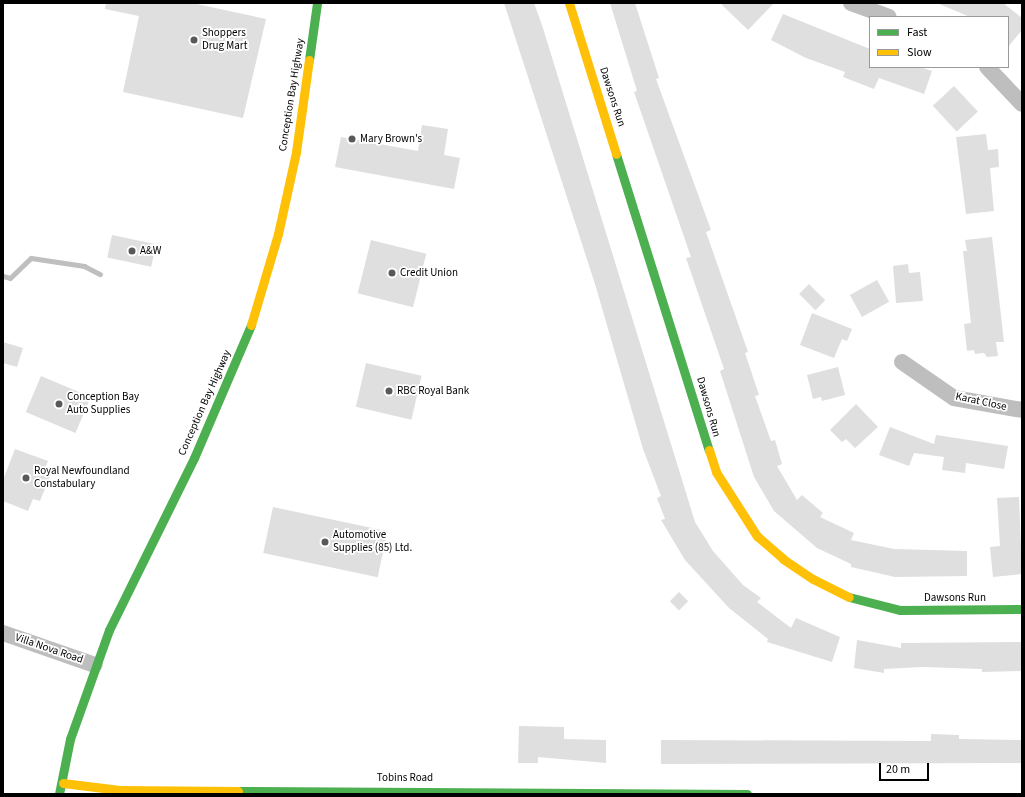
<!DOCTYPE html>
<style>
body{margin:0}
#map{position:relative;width:1025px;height:797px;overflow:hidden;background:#fff;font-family:"Source Sans 3",sans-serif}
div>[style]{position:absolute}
.stream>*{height:5px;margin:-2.5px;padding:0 2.5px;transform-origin:2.5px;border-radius:2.5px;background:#bfbfbf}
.building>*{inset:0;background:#dfdfdf;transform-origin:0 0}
.street>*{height:16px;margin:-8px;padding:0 8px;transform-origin:8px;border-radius:8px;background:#bebebe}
.fast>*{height:9px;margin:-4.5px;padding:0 4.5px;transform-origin:4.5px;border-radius:4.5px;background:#4caf50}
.slow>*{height:9px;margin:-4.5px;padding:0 4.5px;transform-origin:4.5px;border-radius:4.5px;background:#ffc107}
.dots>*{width:11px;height:11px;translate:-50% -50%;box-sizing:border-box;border:2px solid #fff;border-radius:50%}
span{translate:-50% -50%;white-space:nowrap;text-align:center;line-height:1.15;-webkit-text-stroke:3.5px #fff;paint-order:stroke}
.poi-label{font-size:11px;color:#000}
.left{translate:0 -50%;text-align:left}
.street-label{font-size:11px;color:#000}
.frame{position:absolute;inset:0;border:4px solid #000;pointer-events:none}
.legend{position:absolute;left:869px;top:16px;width:140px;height:52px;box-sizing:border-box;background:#fff;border:1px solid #999;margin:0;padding:5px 7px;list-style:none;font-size:12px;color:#000}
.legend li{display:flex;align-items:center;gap:8px;height:20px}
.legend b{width:20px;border:1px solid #999}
.scale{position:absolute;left:879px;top:763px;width:50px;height:18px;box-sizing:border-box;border:2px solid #000;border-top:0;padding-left:5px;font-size:12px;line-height:14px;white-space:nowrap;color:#000;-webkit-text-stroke:3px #fff;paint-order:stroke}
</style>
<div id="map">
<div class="stream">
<i style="left:3px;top:276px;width:7px;rotate:16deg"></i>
<i style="left:10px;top:278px;width:29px;rotate:-44deg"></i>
<i style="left:31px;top:258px;width:54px;rotate:8.6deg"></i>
<i style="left:84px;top:266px;width:18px;rotate:27deg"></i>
</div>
<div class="building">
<i style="clip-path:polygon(106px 3px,192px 3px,266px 19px,243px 118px,123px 92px,139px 16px,105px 9px)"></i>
<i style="clip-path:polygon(504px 3px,534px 3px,542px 25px,695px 522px,713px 551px,743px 585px,761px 598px,757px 602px,791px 628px,796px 618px,840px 637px,832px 662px,767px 642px,768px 639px,729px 608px,685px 560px,661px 520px,665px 519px,657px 498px,661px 496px,643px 449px,595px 284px)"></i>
<i style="clip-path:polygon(610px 3px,635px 3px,659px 78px,656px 79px,711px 230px,706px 232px,748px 352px,745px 353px,759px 395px,755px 396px,771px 441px,775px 440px,782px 464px,777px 466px,797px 500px,802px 495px,823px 513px,820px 517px,854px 533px,851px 540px,894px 549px,967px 551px,967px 576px,895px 577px,851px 567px,851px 564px,817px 548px,774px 511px,754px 477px,720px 371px,724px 369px,686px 258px,691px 257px,634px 92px,637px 91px)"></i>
<i style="clip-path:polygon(720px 3px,774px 3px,748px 30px)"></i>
<i style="clip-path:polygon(937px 3px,1003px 3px,1022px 18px,1022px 30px,1008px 47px,1008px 17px,970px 17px)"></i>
<i style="clip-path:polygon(783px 14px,870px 49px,870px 67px,920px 67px,932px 71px,924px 94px,879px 78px,874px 89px,843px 77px,845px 72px,806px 58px,771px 40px)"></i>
<i style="left:954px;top:86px;width:35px;height:29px;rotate:47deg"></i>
<i style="clip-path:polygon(422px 125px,448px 129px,444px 155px,460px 158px,454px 189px,335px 167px,341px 137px,418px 151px)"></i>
<i style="clip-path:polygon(986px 134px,988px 150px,998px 149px,999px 167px,990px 168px,994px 211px,966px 214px,956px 137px)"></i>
<i style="left:112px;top:235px;width:45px;height:23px;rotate:12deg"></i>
<i style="clip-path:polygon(992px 237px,1004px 342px,996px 342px,998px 356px,987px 357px,984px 353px,975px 354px,974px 350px,967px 351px,964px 324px,971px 323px,963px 251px,967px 251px,965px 240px)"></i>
<i style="left:371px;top:240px;width:57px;height:55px;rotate:14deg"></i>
<i style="clip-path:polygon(908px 264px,909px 273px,920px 272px,923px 301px,896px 303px,893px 266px)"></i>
<i style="left:877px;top:280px;width:25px;height:31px;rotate:61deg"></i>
<i style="left:809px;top:284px;width:23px;height:14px;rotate:45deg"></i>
<i style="clip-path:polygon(812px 313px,852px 329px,847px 341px,842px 339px,834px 358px,800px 345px)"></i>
<i style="clip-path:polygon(3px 342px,23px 348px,17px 367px,3px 363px)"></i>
<i style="left:366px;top:363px;width:57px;height:45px;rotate:13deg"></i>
<i style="clip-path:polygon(838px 367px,845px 395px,822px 401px,821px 397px,813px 399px,807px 375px)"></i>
<i style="left:41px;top:376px;width:54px;height:39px;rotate:23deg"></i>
<i style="clip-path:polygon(856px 404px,878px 427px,855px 448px,846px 439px,842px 442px,830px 430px)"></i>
<i style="clip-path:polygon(890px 427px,934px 444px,936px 435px,1008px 446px,1004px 469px,966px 463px,965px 473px,942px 470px,944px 457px,914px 453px,909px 466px,879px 455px)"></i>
<i style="clip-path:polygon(15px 449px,48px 461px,43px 473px,50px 476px,40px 501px,33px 499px,28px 511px,3px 501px,3px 480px)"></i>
<i style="clip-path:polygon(1019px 497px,1022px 574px,993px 577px,990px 547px,1000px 546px,997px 498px)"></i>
<i style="left:273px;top:507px;width:117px;height:47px;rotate:12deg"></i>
<i style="left:679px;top:592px;width:13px;height:13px;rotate:45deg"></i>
<i style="clip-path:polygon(857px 640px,901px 648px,901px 643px,1022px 642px,1022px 671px,982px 672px,982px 669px,923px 667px,884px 669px,884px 673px,854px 668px)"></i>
<i style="clip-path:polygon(519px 726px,564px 727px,564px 739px,606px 740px,606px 763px,538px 757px,538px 763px,518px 763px)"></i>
<i style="clip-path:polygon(931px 734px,959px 735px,959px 739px,1022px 740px,1022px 763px,661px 764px,661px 740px,931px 741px)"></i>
</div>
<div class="street">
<i style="left:851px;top:3px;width:40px;rotate:20.2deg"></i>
<i style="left:987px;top:67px;width:51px;rotate:46.6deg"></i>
<i style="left:902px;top:362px;width:63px;rotate:34.7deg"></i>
<i style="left:954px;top:398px;width:69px;rotate:10deg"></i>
<i style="left:3px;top:633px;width:97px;rotate:19.2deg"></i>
</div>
<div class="fast">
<i style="left:309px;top:60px;width:58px;rotate:-82deg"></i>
<i style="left:616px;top:154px;width:310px;rotate:72.6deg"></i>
<i style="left:849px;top:597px;width:53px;rotate:14.3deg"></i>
<i style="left:900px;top:610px;width:122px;rotate:-0.5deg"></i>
<i style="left:238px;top:791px;width:509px;rotate:0.34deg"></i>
<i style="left:59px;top:794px;width:56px;rotate:-78.7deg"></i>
<i style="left:70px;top:739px;width:116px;rotate:-70.3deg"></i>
<i style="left:109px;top:630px;width:192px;rotate:-63.7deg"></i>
<i style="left:194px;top:458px;width:145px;rotate:-66.8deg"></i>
</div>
<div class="slow">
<i style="left:569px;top:3px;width:158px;rotate:72.7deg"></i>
<i style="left:251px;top:325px;width:95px;rotate:-73.5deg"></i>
<i style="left:278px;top:234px;width:84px;rotate:-77.6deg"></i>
<i style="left:296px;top:152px;width:93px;rotate:-82deg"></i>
<i style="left:709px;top:450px;width:23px;rotate:72deg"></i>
<i style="left:716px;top:472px;width:76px;rotate:57.4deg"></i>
<i style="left:757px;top:536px;width:35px;rotate:41deg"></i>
<i style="left:783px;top:559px;width:36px;rotate:34deg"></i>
<i style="left:813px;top:579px;width:40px;rotate:26.6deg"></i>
<i style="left:63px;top:783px;width:57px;rotate:7deg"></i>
<i style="left:120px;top:790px;width:118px;rotate:0.5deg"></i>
</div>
<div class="dots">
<i style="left:194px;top:40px;background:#595959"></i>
<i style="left:352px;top:139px;background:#595959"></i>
<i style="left:132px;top:251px;background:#595959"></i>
<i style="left:392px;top:273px;background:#595959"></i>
<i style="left:389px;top:391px;background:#595959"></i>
<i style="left:59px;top:404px;background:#595959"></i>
<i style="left:26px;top:478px;background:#595959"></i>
<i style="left:325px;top:542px;background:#595959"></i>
</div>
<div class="poi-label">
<span class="left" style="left:202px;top:40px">Shoppers<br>Drug Mart</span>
<span class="left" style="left:360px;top:139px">Mary Brown's</span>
<span class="left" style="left:140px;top:251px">A&amp;W</span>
<span class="left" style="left:400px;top:273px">Credit Union</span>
<span class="left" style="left:397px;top:391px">RBC Royal Bank</span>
<span class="left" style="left:67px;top:404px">Conception Bay<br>Auto Supplies</span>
<span class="left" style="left:34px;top:478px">Royal Newfoundland<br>Constabulary</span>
<span class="left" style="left:333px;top:542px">Automotive<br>Supplies (85) Ltd.</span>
</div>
<div class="street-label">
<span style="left:292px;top:95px;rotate:-81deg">Conception Bay Highway</span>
<span style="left:612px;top:97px;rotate:72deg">Dawsons Run</span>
<span style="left:981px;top:402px;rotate:12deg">Karat Close</span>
<span style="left:205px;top:403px;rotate:-66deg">Conception Bay Highway</span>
<span style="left:708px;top:407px;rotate:74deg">Dawsons Run</span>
<span style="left:955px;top:598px">Dawsons Run</span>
<span style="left:49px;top:649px;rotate:19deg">Villa Nova Road</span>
<span style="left:405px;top:778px">Tobins Road</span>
</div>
<div class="frame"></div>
<ul class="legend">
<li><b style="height:5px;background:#4caf50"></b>Fast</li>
<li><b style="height:5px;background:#ffc107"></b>Slow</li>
</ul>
<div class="scale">20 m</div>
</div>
